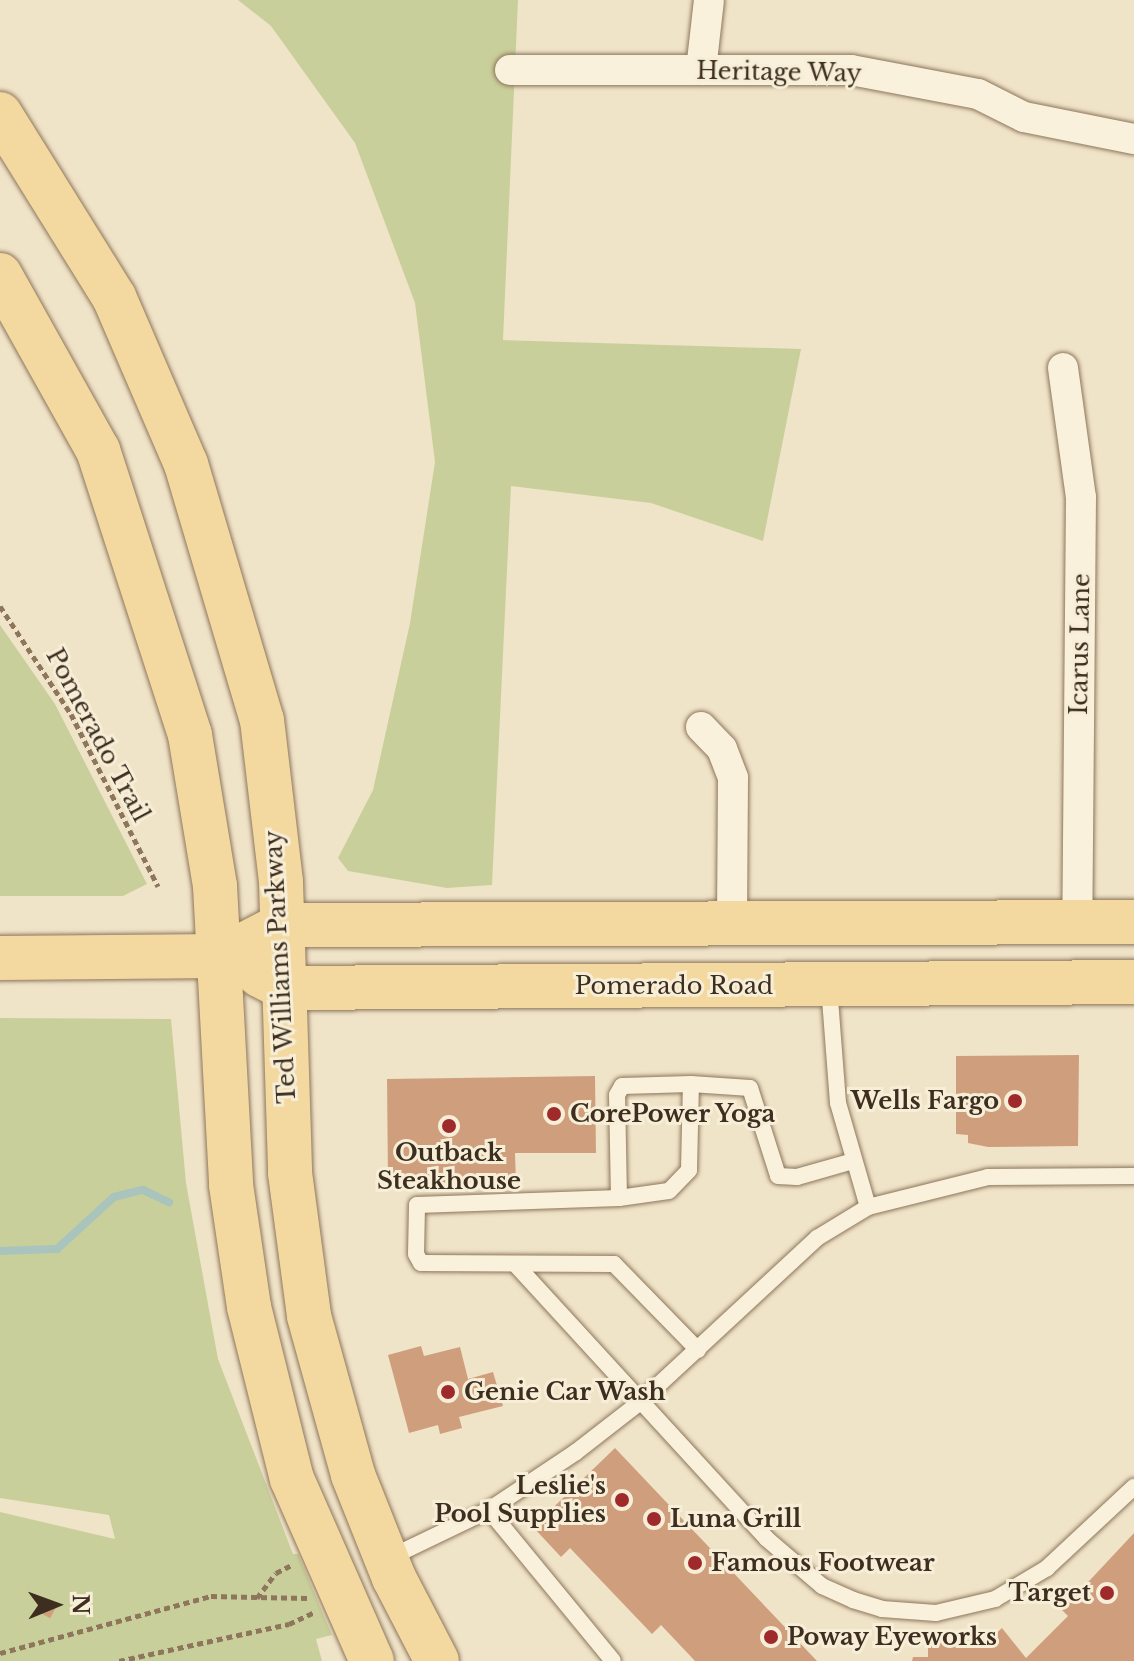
<!DOCTYPE html>
<style>
body{margin:0}
#map{position:relative;width:1134px;height:1661px;overflow:hidden;background:#f0e4c8;font-family:"Libre Baskerville",serif}
div>[style]{position:absolute}
.green>*{inset:0;background:#c9cf9b}
.stream>*{height:8px;margin:-4px;padding:0 4px;transform-origin:4px;border-radius:4px;background:#a9c4bc}
.building>*{inset:0;background:#cf9f7d;transform-origin:0 0}
.path>*{height:5px;margin-top:-2.5px;transform-origin:0;background:repeating-linear-gradient(90deg,#8d765c 0 6px,transparent 0 10px)}
.roads{filter:drop-shadow(0 0 2px #8d765c) drop-shadow(0 0 2px #8d765c)}
.service>*{height:16px;margin:-8px;padding:0 8px;transform-origin:8px;border-radius:8px;background:#faf1dc}
.minor>*{height:30px;margin:-15px;padding:0 15px;transform-origin:15px;border-radius:15px;background:#faf1dc}
.primary>*{height:44px;margin:-22px;padding:0 22px;transform-origin:22px;border-radius:22px;background:#f3d9a0}
.dots>*{width:22px;height:22px;translate:-50% -50%;box-sizing:border-box;border:4px solid #f7eed8;border-radius:50%}
span{translate:-50% -50%;white-space:nowrap;text-align:center;line-height:1.15;-webkit-text-stroke:6px #f7eed8;paint-order:stroke}
.street-label{font-size:24px;color:#3d2e20}
.poi-label{font-size:24px;color:#3d2e20;font-weight:700}
.right{translate:-100% -50%;text-align:right}
.left{translate:0 -50%;text-align:left}
.north{position:absolute;left:16px;top:1565px;width:80px;height:80px;-webkit-text-stroke:6px #f7eed8;paint-order:stroke;rotate:89deg;font-size:22px;font-weight:700;line-height:32px;text-align:center;color:#3d2e20}
.north::after{content:'';display:block;margin:auto;width:28px;height:36px;background:#3d2e20;clip-path:polygon(50% 0,100% 100%,50% 72%,0 100%)}
</style>
<div id="map">
<div class="green">
<i style="clip-path:polygon(238px 0,518px 0,503px 340px,801px 349px,763px 541px,651px 503px,511px 486px,492px 885px,447px 888px,348px 871px,338px 858px,373px 790px,410px 623px,435px 462px,415px 303px,355px 143px,271px 26px)"></i>
<i style="clip-path:polygon(0 625px,55px 704px,147px 884px,123px 896px,0 896px)"></i>
<i style="clip-path:polygon(0 1018px,171px 1019px,186px 1183px,218px 1359px,293px 1554px,298px 1554px,332px 1635px,316px 1639px,322px 1661px,0 1661px,0 1512px,115px 1539px,109px 1515px,0 1498px)"></i>
</div>
<div class="stream">
<i style="left:0;top:1251px;width:57px;rotate:-2deg"></i>
<i style="left:57px;top:1249px;width:77px;rotate:-42.4deg"></i>
<i style="left:114px;top:1197px;width:30px;rotate:-14deg"></i>
<i style="left:143px;top:1190px;width:29px;rotate:25deg"></i>
</div>
<div class="building">
<i style="clip-path:polygon(1079px 1055px,1078px 1146px,988px 1147px,968px 1143px,968px 1135px,956px 1134px,956px 1056px)"></i>
<i style="clip-path:polygon(595px 1076px,596px 1153px,515px 1153px,516px 1182px,388px 1183px,387px 1079px)"></i>
<i style="clip-path:polygon(421px 1346px,424px 1356px,460px 1347px,468px 1379px,493px 1372px,503px 1406px,459px 1417px,462px 1428px,440px 1434px,438px 1425px,409px 1433px,388px 1355px)"></i>
<i style="clip-path:polygon(615px 1448px,817px 1661px,695px 1661px,661px 1625px,652px 1634px,570px 1548px,561px 1557px,533px 1527px)"></i>
<i style="clip-path:polygon(1134px 1533px,1134px 1661px,912px 1661px,913px 1657px,928px 1657px,928px 1640px,988px 1641px,1002px 1628px,1026px 1658px,1068px 1616px,1062px 1610px)"></i>
<i style="left:44px;top:1598px;width:15px;height:15px;rotate:28deg"></i>
</div>
<div class="path">
<i style="left:0;top:606px;width:129px;rotate:56.7deg"></i>
<i style="left:71px;top:714px;width:193px;rotate:63.2deg"></i>
<i style="left:257px;top:1598px;width:31px;rotate:-53deg"></i>
<i style="left:276px;top:1573px;width:18px;rotate:-27deg"></i>
<i style="left:0;top:1653px;width:219px;rotate:-15.1deg"></i>
<i style="left:211px;top:1596px;width:98px;rotate:1.2deg"></i>
<i style="left:119px;top:1661px;width:174px;rotate:-12.3deg"></i>
<i style="left:289px;top:1624px;width:29px;rotate:-25deg"></i>
</div>
<div class="roads">
<div class="service">
<i style="left:829px;top:986px;width:117px;rotate:85.6deg"></i>
<i style="left:838px;top:1103px;width:108px;rotate:73.9deg"></i>
<i style="left:619px;top:1198px;width:103px;rotate:-91.1deg"></i>
<i style="left:617px;top:1095px;width:10px;rotate:-61deg"></i>
<i style="left:622px;top:1086px;width:69px;rotate:-1.7deg"></i>
<i style="left:517px;top:1266px;width:370px;rotate:47.5deg"></i>
<i style="left:767px;top:1539px;width:72px;rotate:40.5deg"></i>
<i style="left:822px;top:1586px;width:34px;rotate:24deg"></i>
<i style="left:853px;top:1600px;width:30px;rotate:17deg"></i>
<i style="left:882px;top:1609px;width:54px;rotate:4.2deg"></i>
<i style="left:936px;top:1613px;width:61px;rotate:-13.3deg"></i>
<i style="left:995px;top:1599px;width:61px;rotate:-30.8deg"></i>
<i style="left:1047px;top:1568px;width:119px;rotate:-43deg"></i>
<i style="left:698px;top:1350px;width:120px;rotate:-134.3deg"></i>
<i style="left:614px;top:1264px;width:193px;rotate:-179.7deg"></i>
<i style="left:421px;top:1263px;width:10px;rotate:-119deg"></i>
<i style="left:416px;top:1254px;width:49px;rotate:-88.8deg"></i>
<i style="left:417px;top:1205px;width:202px;rotate:-2deg"></i>
<i style="left:619px;top:1198px;width:50px;rotate:-8deg"></i>
<i style="left:669px;top:1191px;width:29px;rotate:-46deg"></i>
<i style="left:689px;top:1170px;width:86px;rotate:-88.7deg"></i>
<i style="left:691px;top:1084px;width:59px;rotate:3.9deg"></i>
<i style="left:750px;top:1088px;width:92px;rotate:72.3deg"></i>
<i style="left:778px;top:1176px;width:19px;rotate:3deg"></i>
<i style="left:797px;top:1177px;width:58px;rotate:-15.9deg"></i>
<i style="left:489px;top:1510px;width:195px;rotate:50.6deg"></i>
<i style="left:387px;top:1559px;width:113px;rotate:-25.7deg"></i>
<i style="left:489px;top:1510px;width:105px;rotate:-33.7deg"></i>
<i style="left:576px;top:1452px;width:80px;rotate:-37.9deg"></i>
<i style="left:639px;top:1403px;width:243px;rotate:-42.8deg"></i>
<i style="left:817px;top:1238px;width:60px;rotate:-31.3deg"></i>
<i style="left:868px;top:1207px;width:124px;rotate:-14deg"></i>
<i style="left:988px;top:1177px;width:146px;rotate:-0.4deg"></i>
</div>
<div class="minor">
<i style="left:510px;top:70px;width:341px"></i>
<i style="left:851px;top:70px;width:129px;rotate:10.7deg"></i>
<i style="left:978px;top:94px;width:51px;rotate:26.6deg"></i>
<i style="left:1024px;top:117px;width:112px;rotate:11.3deg"></i>
<i style="left:701px;top:70px;width:70px;rotate:-83.5deg"></i>
<i style="left:1063px;top:368px;width:130px;rotate:82.1deg"></i>
<i style="left:1081px;top:497px;width:425px;rotate:90.5deg"></i>
<i style="left:701px;top:727px;width:30px;rotate:46deg"></i>
<i style="left:722px;top:749px;width:31px;rotate:69deg"></i>
<i style="left:733px;top:778px;width:148px;rotate:90.4deg"></i>
</div>
<div class="primary">
<i style="left:0;top:114px;width:216px;rotate:58.1deg"></i>
<i style="left:114px;top:297px;width:182px;rotate:66.7deg"></i>
<i style="left:186px;top:464px;width:267px;rotate:73.5deg"></i>
<i style="left:262px;top:720px;width:163px;rotate:83.3deg"></i>
<i style="left:281px;top:882px;width:291px;rotate:88.2deg"></i>
<i style="left:290px;top:1173px;width:144px;rotate:82.4deg"></i>
<i style="left:309px;top:1316px;width:165px;rotate:74.5deg"></i>
<i style="left:353px;top:1475px;width:111px;rotate:68.3deg"></i>
<i style="left:394px;top:1578px;width:93px;rotate:62.6deg"></i>
<i style="left:0;top:275px;width:201px;rotate:60.8deg"></i>
<i style="left:98px;top:450px;width:299px;rotate:72.1deg"></i>
<i style="left:190px;top:735px;width:153px;rotate:80.6deg"></i>
<i style="left:215px;top:886px;width:299px;rotate:86.9deg"></i>
<i style="left:231px;top:1185px;width:123px;rotate:81.6deg"></i>
<i style="left:249px;top:1307px;width:177px;rotate:76deg"></i>
<i style="left:292px;top:1479px;width:199px;rotate:66.3deg"></i>
<i style="left:0;top:958px;width:222px;rotate:-0.5deg"></i>
<i style="left:222px;top:956px;width:68px;rotate:-27.3deg"></i>
<i style="left:282px;top:925px;width:852px;rotate:-0.2deg"></i>
<i style="left:259px;top:975px;width:29px;rotate:27deg"></i>
<i style="left:285px;top:988px;width:849px;rotate:-0.4deg"></i>
</div>
</div>
<div class="dots">
<i style="left:1015px;top:1101px;background:#9e2a2b"></i>
<i style="left:554px;top:1114px;background:#9e2a2b"></i>
<i style="left:449px;top:1126px;background:#9e2a2b"></i>
<i style="left:448px;top:1392px;background:#9e2a2b"></i>
<i style="left:622px;top:1500px;background:#9e2a2b"></i>
<i style="left:654px;top:1519px;background:#9e2a2b"></i>
<i style="left:695px;top:1563px;background:#9e2a2b"></i>
<i style="left:1107px;top:1593px;background:#9e2a2b"></i>
<i style="left:771px;top:1637px;background:#9e2a2b"></i>
</div>
<div class="street-label">
<span style="left:779px;top:72px;rotate:1deg">Heritage Way</span>
<span style="left:1080px;top:644px;rotate:-89deg">Icarus Lane</span>
<span style="left:98px;top:735px;rotate:62deg">Pomerado Trail</span>
<span style="left:280px;top:967px;rotate:-93deg">Ted Williams Parkway</span>
<span style="left:674px;top:986px">Pomerado Road</span>
</div>
<div class="poi-label">
<span class="right" style="left:999px;top:1101px">Wells Fargo</span>
<span class="left" style="left:570px;top:1114px">CorePower Yoga</span>
<span style="left:449px;top:1167px">Outback<br>Steakhouse</span>
<span class="left" style="left:464px;top:1392px">Genie Car Wash</span>
<span class="right" style="left:606px;top:1500px">Leslie's<br>Pool Supplies</span>
<span class="left" style="left:670px;top:1519px">Luna Grill</span>
<span class="left" style="left:711px;top:1563px">Famous Footwear</span>
<span class="right" style="left:1091px;top:1593px">Target</span>
<span class="left" style="left:787px;top:1637px">Poway Eyeworks</span>
</div>
<div class="north">N</div>
</div>
